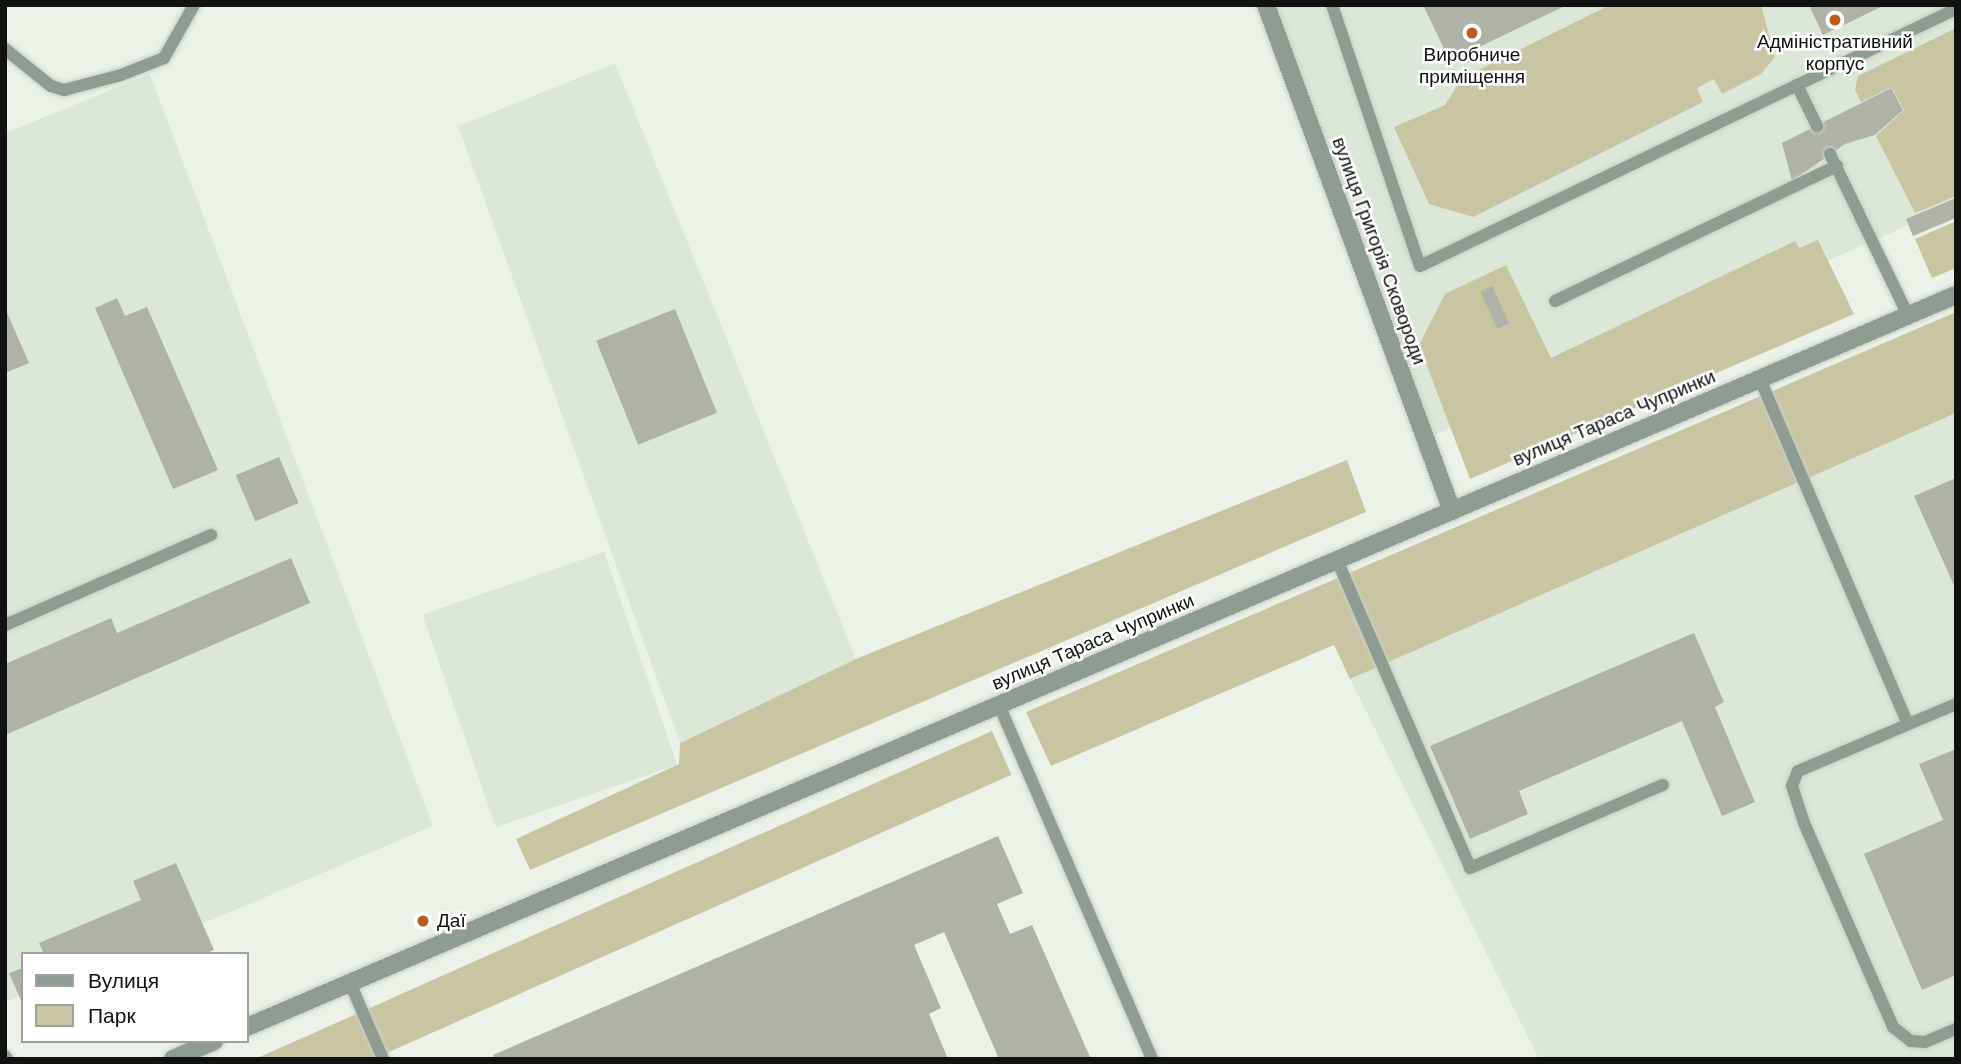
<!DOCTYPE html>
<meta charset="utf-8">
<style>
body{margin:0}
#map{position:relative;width:1961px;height:1064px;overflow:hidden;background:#ebf3e8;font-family:Helvetica,sans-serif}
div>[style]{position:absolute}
.built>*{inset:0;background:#dbe8d7;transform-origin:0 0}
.green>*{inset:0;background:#c9c5a3;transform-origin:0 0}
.building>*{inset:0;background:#afb2a7;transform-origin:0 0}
.roads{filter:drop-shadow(0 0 2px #c8cfc5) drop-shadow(0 0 2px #c8cfc5)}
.service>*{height:12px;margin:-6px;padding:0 6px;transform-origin:6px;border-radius:6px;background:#8e9c92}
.minor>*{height:18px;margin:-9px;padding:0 9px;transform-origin:9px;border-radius:9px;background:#8e9c92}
.tertiary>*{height:18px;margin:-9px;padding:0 9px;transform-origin:9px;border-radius:9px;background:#8e9c92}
.dots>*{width:19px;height:19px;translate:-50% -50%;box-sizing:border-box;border:4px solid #fff;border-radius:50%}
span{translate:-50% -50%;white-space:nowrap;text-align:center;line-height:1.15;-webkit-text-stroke:5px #fff;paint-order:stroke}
.poi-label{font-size:19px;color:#0f120f}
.left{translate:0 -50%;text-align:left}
.street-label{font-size:19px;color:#0f120f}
.frame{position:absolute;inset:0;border:7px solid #0f120f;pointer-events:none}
.legend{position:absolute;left:21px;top:952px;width:228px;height:91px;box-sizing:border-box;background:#fff;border:2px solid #9fa09f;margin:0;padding:9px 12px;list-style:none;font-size:21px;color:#0f120f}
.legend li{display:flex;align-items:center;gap:14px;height:35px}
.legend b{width:35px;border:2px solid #9fa09f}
</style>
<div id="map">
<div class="built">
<i style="clip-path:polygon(1274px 5px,1956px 5px,1956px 204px,1430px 437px)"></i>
<i style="clip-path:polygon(615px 63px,856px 659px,680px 743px,458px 126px)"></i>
<i style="clip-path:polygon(150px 74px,433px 826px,202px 924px,176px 863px,141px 900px,40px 943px,44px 954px,23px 954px,23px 968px,10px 974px,19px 996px,5px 1002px,5px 133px)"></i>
<i style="clip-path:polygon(1956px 413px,1956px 1059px,1539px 1059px,1350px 679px)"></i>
<i style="left:604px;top:552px;width:225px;height:192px;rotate:71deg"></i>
</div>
<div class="green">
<i style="clip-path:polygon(1610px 5px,1761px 5px,1775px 57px,1761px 74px,1722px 94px,1714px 79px,1697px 88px,1703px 102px,1473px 217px,1429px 204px,1394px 127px,1445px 105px,1462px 78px)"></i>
<i style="clip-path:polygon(1956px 28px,1956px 196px,1915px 213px,1876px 136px,1904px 110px,1891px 87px,1861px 102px,1855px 90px,1858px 76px)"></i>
<i style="clip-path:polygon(1956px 221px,1956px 268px,1932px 278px,1915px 239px)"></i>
<i style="clip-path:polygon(1818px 240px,1854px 314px,1470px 479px,1419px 345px,1445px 294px,1506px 265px,1551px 358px,1795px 241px,1799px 248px)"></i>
<i style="clip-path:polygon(1956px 312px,1956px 413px,1350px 679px,1334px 645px,1051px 766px,1026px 712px)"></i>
<i style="clip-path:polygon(1347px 460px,1366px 512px,530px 870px,516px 839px,679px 764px,680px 743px,856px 659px)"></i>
<i style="left:992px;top:731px;width:48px;height:832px;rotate:66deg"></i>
</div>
<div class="building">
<i style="clip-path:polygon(1423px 5px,1567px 5px,1450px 61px)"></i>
<i style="clip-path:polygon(1809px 5px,1885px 5px,1823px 35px)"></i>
<i style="clip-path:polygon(1891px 88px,1903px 110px,1875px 135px,1845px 144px,1792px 181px,1782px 143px)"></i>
<i style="clip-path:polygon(1956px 198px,1956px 218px,1913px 236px,1906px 219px)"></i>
<i style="left:1492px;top:286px;width:41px;height:13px;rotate:65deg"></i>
<i style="clip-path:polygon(117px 298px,125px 316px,147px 307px,218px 470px,173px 489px,95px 308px)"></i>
<i style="clip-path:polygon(5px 308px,29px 363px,5px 373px)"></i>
<i style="left:675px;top:309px;width:112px;height:85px;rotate:68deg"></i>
<i style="left:279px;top:457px;width:50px;height:47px;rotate:67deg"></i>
<i style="clip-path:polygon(1956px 478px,1956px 590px,1914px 496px)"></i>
<i style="clip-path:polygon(291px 558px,310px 603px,5px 735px,5px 664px,111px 618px,117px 633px)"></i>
<i style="clip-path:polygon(1694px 633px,1724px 702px,1715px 707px,1755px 802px,1722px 816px,1682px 721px,1519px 791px,1528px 814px,1470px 839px,1430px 746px)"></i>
<i style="clip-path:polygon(1956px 749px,1956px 975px,1922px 990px,1864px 854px,1943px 820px,1919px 764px)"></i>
<i style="clip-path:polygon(998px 836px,1023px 893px,997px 904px,1010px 934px,1032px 925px,1090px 1057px,1085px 1059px,999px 1059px,944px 932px,914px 945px,941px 1008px,929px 1014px,948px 1059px,495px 1059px,493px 1055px)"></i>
<i style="clip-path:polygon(176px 863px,214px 950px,205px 954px,44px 954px,39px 943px,141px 900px,133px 881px)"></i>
<i style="clip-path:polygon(23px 968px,23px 1005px,9px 973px)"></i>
</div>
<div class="roads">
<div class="service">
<i style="left:1332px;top:5px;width:275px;rotate:71.4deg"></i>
<i style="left:1420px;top:266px;width:594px;rotate:-25.62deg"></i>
<i style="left:5px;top:49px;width:59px;rotate:38.8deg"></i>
<i style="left:51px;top:86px;width:14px;rotate:17deg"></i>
<i style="left:64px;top:90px;width:59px;rotate:-14.7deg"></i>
<i style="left:121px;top:75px;width:46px;rotate:-21.6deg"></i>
<i style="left:164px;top:58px;width:61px;rotate:-60.5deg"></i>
<i style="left:1797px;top:85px;width:46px;rotate:64deg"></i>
<i style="left:1830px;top:154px;width:179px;rotate:64.2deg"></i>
<i style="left:1555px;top:301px;width:313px;rotate:-25.6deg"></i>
<i style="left:1760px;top:379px;width:375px;rotate:66.8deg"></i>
<i style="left:1337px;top:560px;width:335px;rotate:66.6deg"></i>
<i style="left:1470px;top:868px;width:210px;rotate:-23.3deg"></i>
<i style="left:5px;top:625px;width:225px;rotate:-23.6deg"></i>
<i style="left:1956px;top:704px;width:172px;rotate:157deg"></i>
<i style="left:1798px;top:771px;width:16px;rotate:112deg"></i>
<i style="left:1792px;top:786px;width:39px;rotate:72deg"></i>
<i style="left:1804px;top:823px;width:223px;rotate:66.4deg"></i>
<i style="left:1893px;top:1027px;width:23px;rotate:38deg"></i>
<i style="left:1911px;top:1041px;width:14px;rotate:4deg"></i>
<i style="left:1925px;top:1042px;width:34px;rotate:-23deg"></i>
<i style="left:999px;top:705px;width:386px;rotate:66.6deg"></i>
<i style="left:350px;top:983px;width:83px;rotate:66.5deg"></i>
<i style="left:5px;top:1056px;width:4px;rotate:56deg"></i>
</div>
<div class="minor">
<i style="left:1266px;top:5px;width:539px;rotate:69.82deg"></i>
</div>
<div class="tertiary">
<i style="left:247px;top:1027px;width:1859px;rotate:-23.19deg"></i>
<i style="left:173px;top:1059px;width:45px;rotate:-23.7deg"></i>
</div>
</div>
<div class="dots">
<i style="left:1835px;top:20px;background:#bd5b1e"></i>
<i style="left:1472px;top:33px;background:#bd5b1e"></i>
<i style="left:423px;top:921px;background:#bd5b1e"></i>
</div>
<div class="poi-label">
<span style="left:1835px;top:53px">Адміністративний<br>корпус</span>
<span style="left:1472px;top:66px">Виробниче<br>приміщення</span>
<span class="left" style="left:437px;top:921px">Даї</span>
</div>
<div class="street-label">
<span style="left:1379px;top:251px;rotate:70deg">вулиця Григорія Сковороди</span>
<span style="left:1614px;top:418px;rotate:-23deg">вулиця Тараса Чупринки</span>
<span style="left:1093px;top:642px;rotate:-23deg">вулиця Тараса Чупринки</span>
</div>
<div class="frame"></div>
<ul class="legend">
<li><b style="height:9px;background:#8e9c92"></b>Вулиця</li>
<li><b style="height:19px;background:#c9c5a3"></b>Парк</li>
</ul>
</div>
